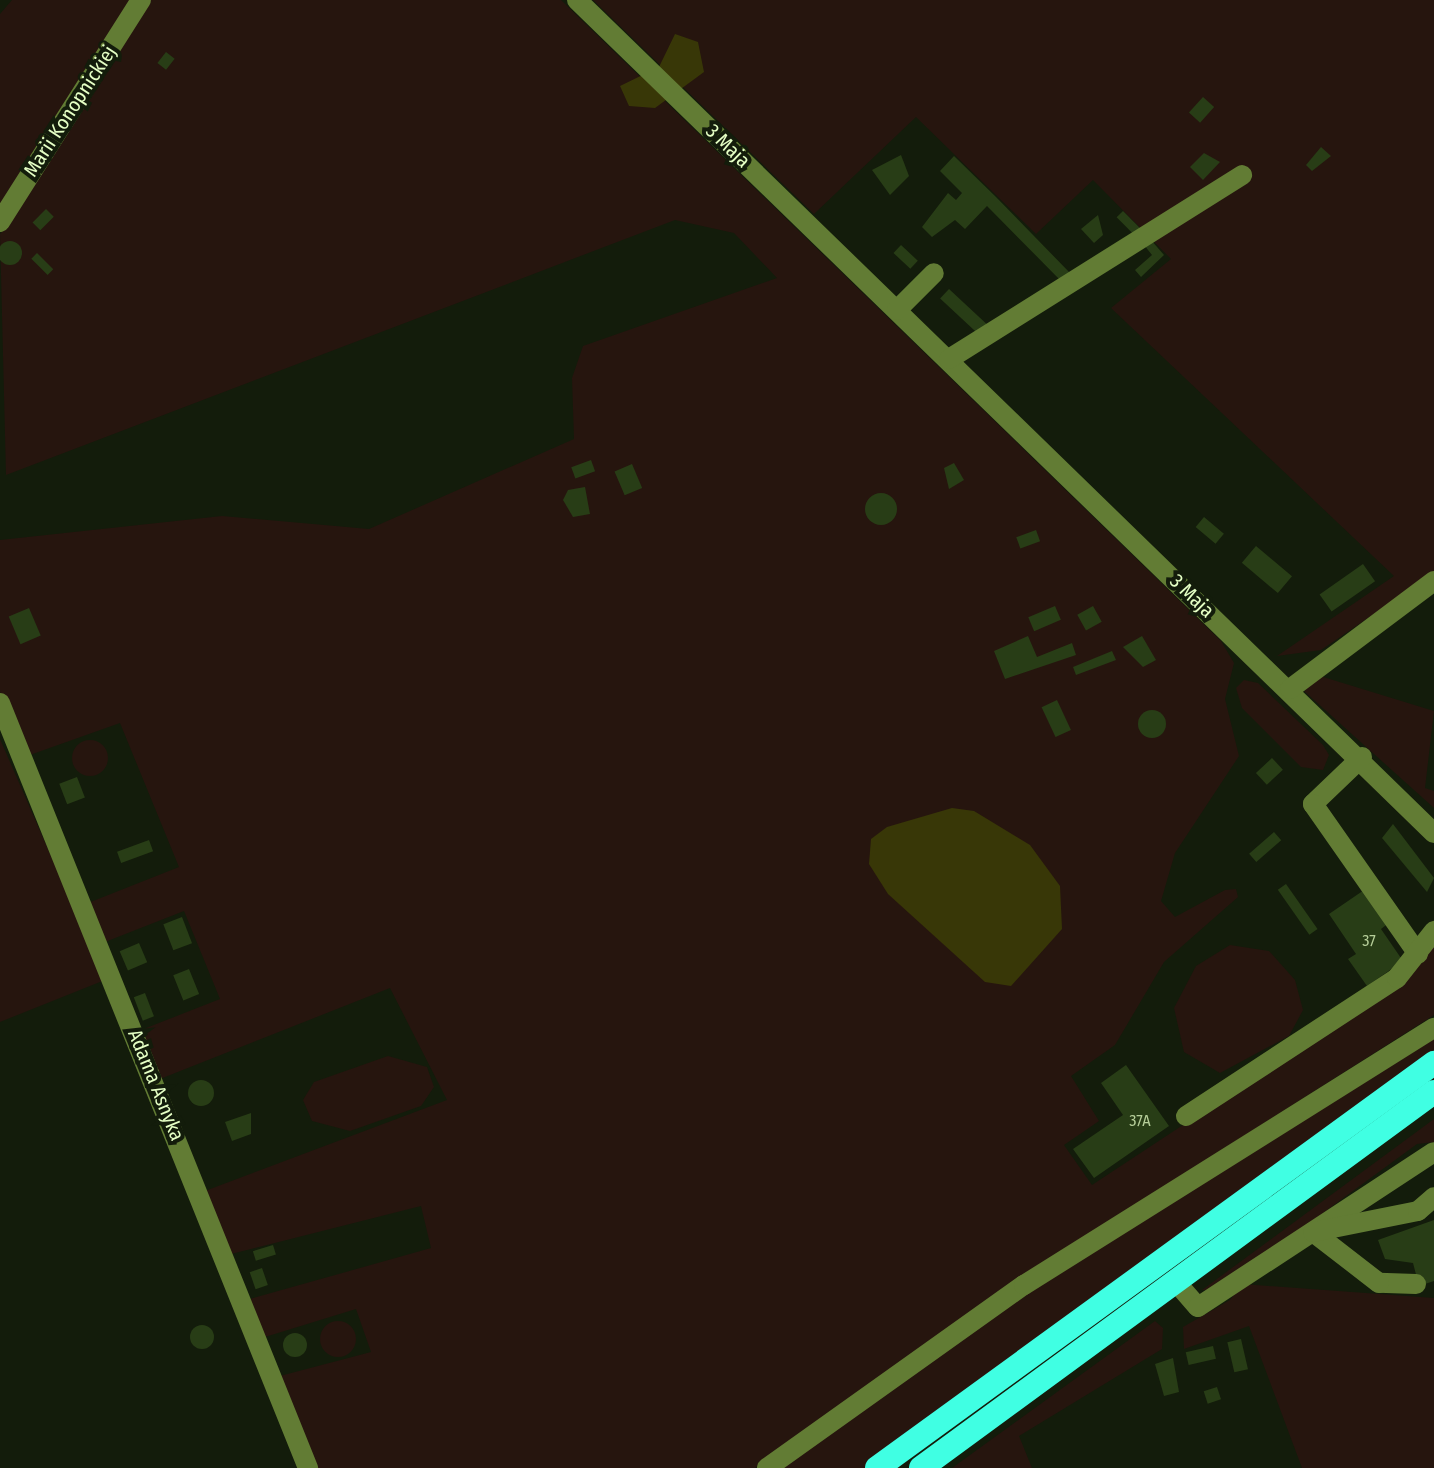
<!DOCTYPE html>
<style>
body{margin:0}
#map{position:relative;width:1434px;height:1468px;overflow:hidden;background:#131c0b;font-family:"Fira Sans Condensed",sans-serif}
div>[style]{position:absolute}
.green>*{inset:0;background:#26150e}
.round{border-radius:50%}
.water>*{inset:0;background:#383707}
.building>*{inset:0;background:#283d16;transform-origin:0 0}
.minor>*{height:20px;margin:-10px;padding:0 10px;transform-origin:10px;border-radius:10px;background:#627c34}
.highway>*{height:24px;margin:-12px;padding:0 12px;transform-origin:12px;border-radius:12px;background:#40ffe3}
span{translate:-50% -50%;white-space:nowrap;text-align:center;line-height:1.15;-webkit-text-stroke:8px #131c0b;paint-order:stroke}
.number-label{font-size:16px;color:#b6ce99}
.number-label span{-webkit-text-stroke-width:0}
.street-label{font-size:20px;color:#e5ffc5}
</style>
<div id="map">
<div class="green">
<i style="clip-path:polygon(12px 0,561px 0,1221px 641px,1234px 663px,1225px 699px,1239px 756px,1175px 853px,1161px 901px,1175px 917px,1225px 890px,1236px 889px,1238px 897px,1164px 962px,1115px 1045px,1071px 1076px,1099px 1121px,1064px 1145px,1092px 1185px,1395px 985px,1434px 942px,1434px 1015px,986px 1300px,755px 1468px,317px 1468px,280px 1376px,371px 1352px,356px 1309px,265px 1337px,250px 1299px,431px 1248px,421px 1206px,231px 1254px,205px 1191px,447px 1100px,390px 988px,160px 1079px,141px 1030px,220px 999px,184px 911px,105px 942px,88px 903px,179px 867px,120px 723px,27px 756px,0 692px,0 540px,222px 516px,369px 529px,574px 439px,572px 378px,583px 346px,777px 278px,734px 233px,675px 220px,6px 475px,0 234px,11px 222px,0 207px,0 14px)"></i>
<i style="clip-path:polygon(593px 0,1434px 0,1434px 573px,1321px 650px,1277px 656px,1394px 576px,1111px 308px,1171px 259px,1093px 180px,1036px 234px,916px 117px,814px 214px)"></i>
<i style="clip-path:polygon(1320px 676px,1434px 711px,1425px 788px,1434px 791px,1434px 808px,1304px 691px)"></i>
<i style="clip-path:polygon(1244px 680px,1258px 683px,1323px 745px,1329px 755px,1323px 770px,1301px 767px,1242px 708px,1236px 688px)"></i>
<i style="clip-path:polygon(0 739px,105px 980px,0 1022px)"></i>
<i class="round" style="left:72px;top:740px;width:36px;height:36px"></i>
<i style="clip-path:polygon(1230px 945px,1269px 951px,1295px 980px,1303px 1010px,1289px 1036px,1220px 1073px,1184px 1052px,1174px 1008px,1196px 966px)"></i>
<i style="clip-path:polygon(1434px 1039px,1434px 1053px,866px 1468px,778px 1468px,967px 1331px)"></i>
<i style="clip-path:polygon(388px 1056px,427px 1067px,434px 1087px,421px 1106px,350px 1131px,312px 1121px,303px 1100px,314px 1082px)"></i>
<i style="clip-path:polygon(1434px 1119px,1434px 1142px,1417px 1144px,1218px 1290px,1202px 1290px)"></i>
<i style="clip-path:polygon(1242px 1284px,1434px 1298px,1434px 1468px,1302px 1468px,1249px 1326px,1184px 1349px,1183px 1327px,1230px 1300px)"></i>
<i style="clip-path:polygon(1155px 1321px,1163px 1328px,1162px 1349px,1019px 1436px,1032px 1468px,952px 1468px)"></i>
<i class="round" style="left:320px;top:1321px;width:36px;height:36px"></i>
</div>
<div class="water">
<i style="clip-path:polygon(675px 34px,698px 42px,704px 72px,655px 108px,629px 106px,620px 86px,659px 67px)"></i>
<i style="clip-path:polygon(952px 808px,974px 811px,1030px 845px,1060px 886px,1062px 929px,1011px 986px,985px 982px,888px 894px,869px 864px,871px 839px,887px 827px)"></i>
</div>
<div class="building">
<i style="left:166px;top:52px;width:11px;height:14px;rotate:38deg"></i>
<i style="left:1203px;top:97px;width:15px;height:21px;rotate:42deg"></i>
<i style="clip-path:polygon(1321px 147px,1331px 156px,1312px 171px,1306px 165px)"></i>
<i style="clip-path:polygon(1204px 153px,1220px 162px,1203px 180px,1190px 167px)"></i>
<i style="clip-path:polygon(901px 155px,909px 176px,890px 195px,872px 170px)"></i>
<i style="clip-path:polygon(954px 156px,996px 197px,1072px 275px,1061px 281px,987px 206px,965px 229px,955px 220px,932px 237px,922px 227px,948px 193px,956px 200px,962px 193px,940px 171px)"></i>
<i style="left:46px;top:209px;width:11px;height:19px;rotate:45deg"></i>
<i style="left:1123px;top:211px;width:31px;height:9px;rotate:45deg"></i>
<i style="clip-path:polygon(1098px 215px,1103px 235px,1094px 243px,1081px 229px)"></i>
<i style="clip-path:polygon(1151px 240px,1164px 255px,1141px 277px,1135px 270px,1152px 255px,1144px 245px)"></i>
<i class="round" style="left:-2px;top:241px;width:24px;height:24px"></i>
<i style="left:901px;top:245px;width:23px;height:11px;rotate:43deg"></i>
<i style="left:37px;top:253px;width:23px;height:8px;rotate:45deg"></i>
<i style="left:949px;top:289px;width:54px;height:13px;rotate:43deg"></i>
<i style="left:591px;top:460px;width:12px;height:21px;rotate:70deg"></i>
<i style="clip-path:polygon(954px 463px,964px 480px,949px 489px,944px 468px)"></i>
<i style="left:632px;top:464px;width:26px;height:19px;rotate:67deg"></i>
<i style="clip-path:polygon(585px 487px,590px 514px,573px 517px,563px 500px,568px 490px)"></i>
<i class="round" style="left:865px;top:493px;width:32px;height:32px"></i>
<i style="left:1204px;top:517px;width:26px;height:13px;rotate:40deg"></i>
<i style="left:1036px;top:530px;width:12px;height:21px;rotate:70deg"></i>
<i style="left:1256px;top:546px;width:47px;height:22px;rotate:40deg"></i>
<i style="left:1363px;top:564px;width:21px;height:53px;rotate:55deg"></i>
<i style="left:1055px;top:606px;width:15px;height:29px;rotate:67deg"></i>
<i style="left:1093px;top:606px;width:18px;height:18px;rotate:61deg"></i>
<i style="left:29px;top:608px;width:30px;height:22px;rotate:67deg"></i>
<i style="clip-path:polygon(1028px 636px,1037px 657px,1072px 643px,1076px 655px,1005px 679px,994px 651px)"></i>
<i style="clip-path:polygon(1142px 636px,1156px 660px,1143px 667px,1123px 647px)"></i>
<i style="clip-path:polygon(1112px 651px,1116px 660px,1076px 675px,1073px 667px)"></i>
<i style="left:1057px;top:700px;width:33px;height:17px;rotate:65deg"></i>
<i class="round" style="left:1138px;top:710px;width:28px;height:28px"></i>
<i style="left:1272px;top:758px;width:16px;height:22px;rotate:47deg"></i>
<i style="left:77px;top:777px;width:22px;height:19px;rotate:69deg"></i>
<i style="clip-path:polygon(1393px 824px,1434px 878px,1427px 892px,1382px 838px)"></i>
<i style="left:1274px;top:832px;width:11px;height:33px;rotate:49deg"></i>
<i style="left:149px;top:840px;width:12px;height:34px;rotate:70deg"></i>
<i style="left:1286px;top:884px;width:55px;height:10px;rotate:55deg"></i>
<i style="clip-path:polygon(1367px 888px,1390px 922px,1381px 929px,1403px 961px,1367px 986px,1348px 959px,1356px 954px,1329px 914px)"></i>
<i style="left:182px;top:917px;width:28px;height:20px;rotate:69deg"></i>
<i style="left:139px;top:943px;width:21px;height:21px;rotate:67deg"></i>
<i style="left:189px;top:969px;width:27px;height:17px;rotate:68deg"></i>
<i style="left:145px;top:993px;width:25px;height:12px;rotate:69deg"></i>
<i style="clip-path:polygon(1126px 1065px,1169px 1126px,1094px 1178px,1073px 1149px,1123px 1115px,1101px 1083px)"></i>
<i class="round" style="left:188px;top:1080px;width:26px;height:26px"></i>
<i style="clip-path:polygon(251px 1113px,251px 1134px,232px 1141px,225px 1122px)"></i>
<i style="clip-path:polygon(1434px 1220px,1434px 1281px,1419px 1286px,1413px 1263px,1385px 1259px,1378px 1240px)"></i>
<i style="left:273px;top:1245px;width:10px;height:21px;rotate:73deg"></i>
<i style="left:262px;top:1268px;width:18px;height:13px;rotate:71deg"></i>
<i class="round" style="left:190px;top:1325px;width:24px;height:24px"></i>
<i class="round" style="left:283px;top:1333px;width:24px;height:24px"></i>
<i style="left:1241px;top:1339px;width:31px;height:14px;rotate:77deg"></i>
<i style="left:1213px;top:1346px;width:13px;height:28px;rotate:77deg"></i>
<i style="clip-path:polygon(1173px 1358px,1179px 1392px,1164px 1396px,1155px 1364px)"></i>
<i style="left:1217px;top:1387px;width:13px;height:14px;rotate:72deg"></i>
</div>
<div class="minor">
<i style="left:577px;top:0;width:1195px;rotate:44.19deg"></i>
<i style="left:0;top:222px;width:263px;rotate:-57.6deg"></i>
<i style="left:897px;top:310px;width:52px;rotate:-45deg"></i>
<i style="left:949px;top:359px;width:346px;rotate:-32.1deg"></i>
<i style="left:1290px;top:689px;width:180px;rotate:-36.9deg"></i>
<i style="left:0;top:703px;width:825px;rotate:68.07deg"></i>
<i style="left:1362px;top:757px;width:68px;rotate:136.2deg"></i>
<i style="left:1313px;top:804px;width:183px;rotate:55deg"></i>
<i style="left:1186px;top:1116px;width:252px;rotate:-33.2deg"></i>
<i style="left:1397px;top:978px;width:60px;rotate:-51.8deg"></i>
<i style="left:1176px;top:1282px;width:33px;rotate:49deg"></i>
<i style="left:1198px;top:1307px;width:282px;rotate:-33.3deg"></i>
<i style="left:1416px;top:1284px;width:37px;rotate:-178deg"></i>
<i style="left:1379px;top:1283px;width:83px;rotate:-142.3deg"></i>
<i style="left:1313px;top:1232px;width:107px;rotate:-11.3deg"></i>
<i style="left:1418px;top:1211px;width:21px;rotate:-41deg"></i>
<i style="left:767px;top:1468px;width:315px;rotate:-35.5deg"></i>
<i style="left:1024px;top:1285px;width:484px;rotate:-32.1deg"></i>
</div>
<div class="highway">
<i style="left:877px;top:1468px;width:689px;rotate:-36.02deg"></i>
<i style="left:921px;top:1468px;width:636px;rotate:-36.24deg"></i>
</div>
<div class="number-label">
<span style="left:1369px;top:941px">37</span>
<span style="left:1140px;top:1121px">37A</span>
</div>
<div class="street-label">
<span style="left:70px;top:111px;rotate:-57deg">Marii Konopnickiej</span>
<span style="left:728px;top:146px;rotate:44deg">3 Maja</span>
<span style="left:1192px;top:596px;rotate:44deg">3 Maja</span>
<span style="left:156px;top:1085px;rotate:68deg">Adama Asnyka</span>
</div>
</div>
